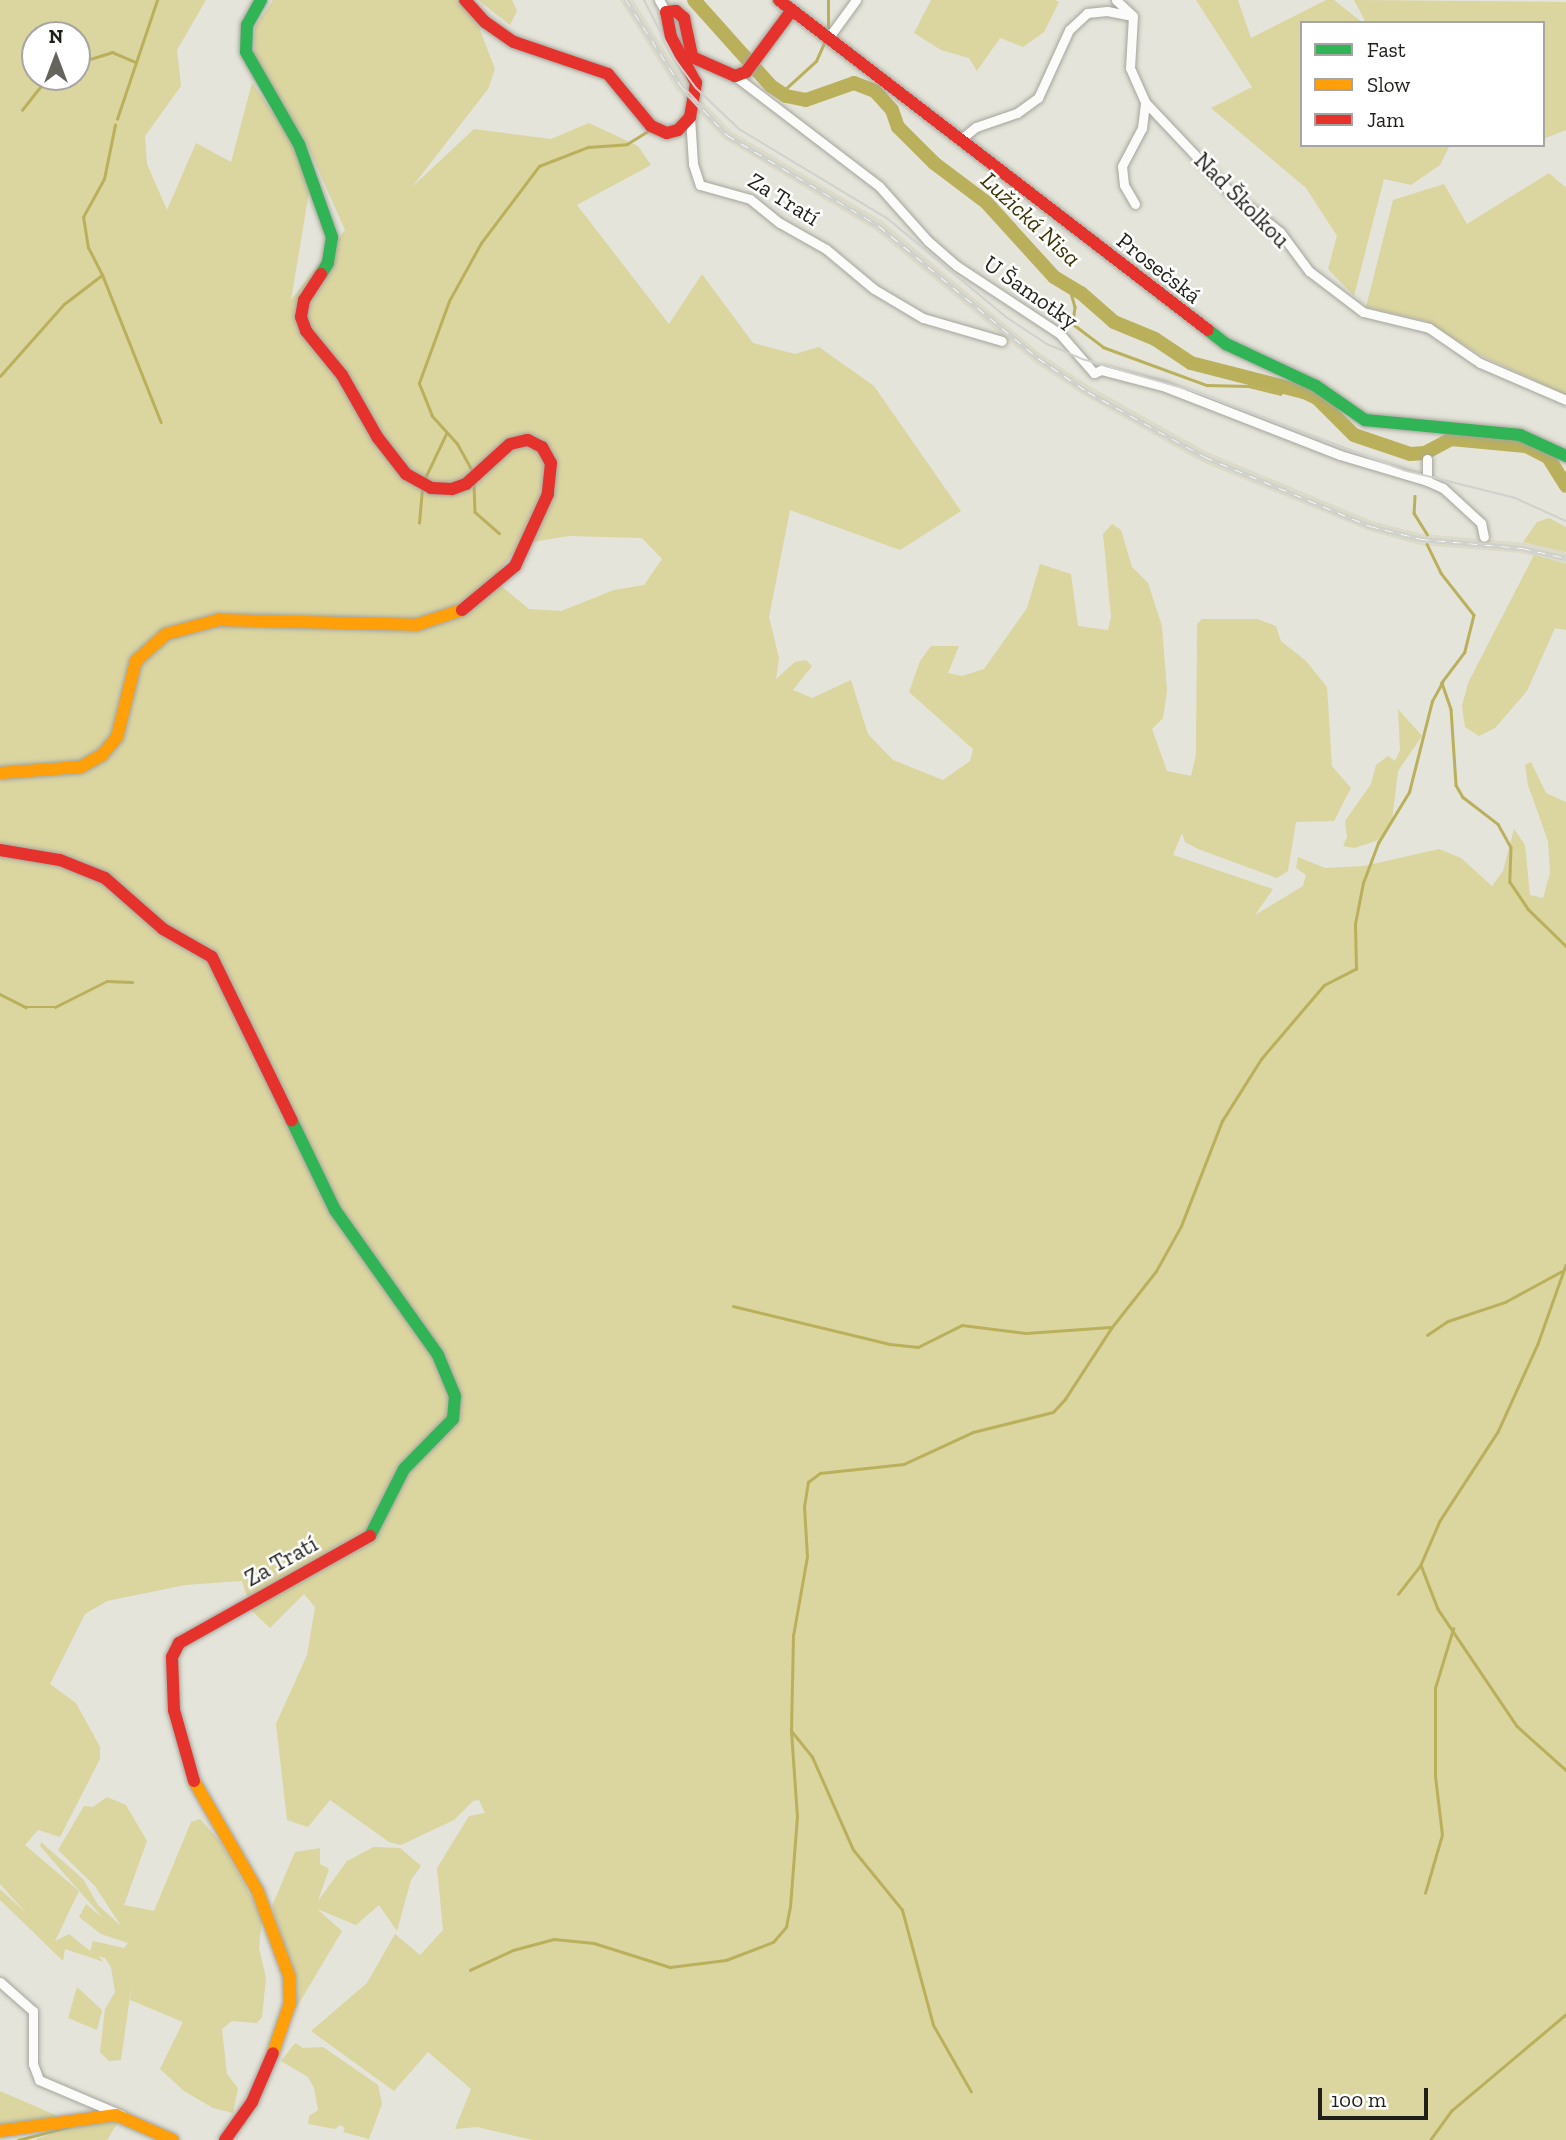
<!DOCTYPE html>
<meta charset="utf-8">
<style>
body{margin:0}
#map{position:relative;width:1566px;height:2140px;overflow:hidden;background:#e4e4da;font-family:"Zilla Slab",serif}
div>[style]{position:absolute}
.built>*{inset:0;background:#dcdac8}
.green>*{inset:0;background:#dbd5a0}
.stream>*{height:2.5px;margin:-1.25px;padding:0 1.25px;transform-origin:1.25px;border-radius:1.25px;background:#bab05c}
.river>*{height:14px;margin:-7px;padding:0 7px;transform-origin:7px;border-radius:7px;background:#bab05c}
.roads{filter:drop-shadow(0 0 2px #a4a49c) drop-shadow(0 0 2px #a4a49c)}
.street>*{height:9px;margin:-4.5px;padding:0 4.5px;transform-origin:4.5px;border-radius:4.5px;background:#fbfbf9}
.fast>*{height:12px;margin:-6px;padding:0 6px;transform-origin:6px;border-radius:6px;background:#30b455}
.slow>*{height:12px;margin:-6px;padding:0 6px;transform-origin:6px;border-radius:6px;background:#ff9f0a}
.jam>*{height:12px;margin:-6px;padding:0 6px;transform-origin:6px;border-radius:6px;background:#e5322d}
.tram>*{height:2px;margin:-1px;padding:0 1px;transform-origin:1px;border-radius:1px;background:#d0d0cd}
.rail>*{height:5px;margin-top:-2.5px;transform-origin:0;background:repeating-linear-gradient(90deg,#fff 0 8px,#d0d0cd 0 16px);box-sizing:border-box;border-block:2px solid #d0d0cd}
span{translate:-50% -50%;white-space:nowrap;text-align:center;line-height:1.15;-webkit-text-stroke:5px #fff;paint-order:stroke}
.street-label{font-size:23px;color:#201f19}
.water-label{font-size:24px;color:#3c3606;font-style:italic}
.legend{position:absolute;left:1300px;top:21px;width:245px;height:126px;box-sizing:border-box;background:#fff;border:2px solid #a6a5a3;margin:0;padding:9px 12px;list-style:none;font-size:21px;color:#201f19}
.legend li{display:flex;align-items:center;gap:14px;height:35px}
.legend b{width:35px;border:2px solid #a6a5a3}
.north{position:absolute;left:21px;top:21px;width:70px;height:70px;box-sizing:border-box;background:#fff;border:2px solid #a6a5a3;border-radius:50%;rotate:0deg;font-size:19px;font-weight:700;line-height:28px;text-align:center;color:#201f19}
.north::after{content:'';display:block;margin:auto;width:24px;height:32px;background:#65645d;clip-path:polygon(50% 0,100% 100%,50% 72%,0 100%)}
.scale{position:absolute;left:1318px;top:2088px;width:110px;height:32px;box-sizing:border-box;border:4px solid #201f19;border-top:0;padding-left:9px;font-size:21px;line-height:24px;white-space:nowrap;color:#201f19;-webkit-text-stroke:5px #fff;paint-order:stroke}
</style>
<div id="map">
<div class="built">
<i style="clip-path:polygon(620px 0,633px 0,685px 83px,731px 131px,882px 221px,1041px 354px,1091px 387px,1207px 452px,1372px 521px,1422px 534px,1536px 544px,1566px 552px,1566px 564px,1521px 553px,1420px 545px,1369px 531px,1202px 462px,1085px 396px,1034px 362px,875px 230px,724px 139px,676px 89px)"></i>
</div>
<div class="green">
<i style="clip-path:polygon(evenodd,0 0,206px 0,177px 50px,181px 86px,145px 136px,147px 164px,167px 210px,196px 143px,231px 162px,252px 83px,295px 144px,310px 186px,291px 300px,345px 230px,305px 140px,254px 58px,255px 27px,273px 0,459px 0,477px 22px,495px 69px,488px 89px,412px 187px,474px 129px,551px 139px,589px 123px,638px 146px,651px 165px,577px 205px,669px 324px,702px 274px,753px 343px,795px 354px,819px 347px,874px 386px,961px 511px,900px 550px,790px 510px,769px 617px,779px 658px,776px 679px,795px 662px,806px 660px,812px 666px,793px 690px,812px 698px,851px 680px,868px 734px,893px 760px,943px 780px,970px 761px,973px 749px,909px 692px,920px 661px,931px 646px,959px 646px,948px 673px,962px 676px,984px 669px,1027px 608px,1040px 564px,1071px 574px,1078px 626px,1108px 630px,1111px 617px,1103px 534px,1112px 524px,1121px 530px,1132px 567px,1148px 583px,1162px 626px,1167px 691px,1163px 718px,1152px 729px,1167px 771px,1191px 776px,1196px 754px,1197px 624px,1202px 619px,1257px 619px,1276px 626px,1281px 641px,1306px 661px,1327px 687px,1332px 766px,1351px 788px,1334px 821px,1296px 822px,1288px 871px,1277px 878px,1198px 849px,1185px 842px,1182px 833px,1173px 855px,1273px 889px,1255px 915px,1303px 886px,1306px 875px,1296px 868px,1298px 857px,1325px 868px,1364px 866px,1439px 849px,1461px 858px,1492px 886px,1503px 871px,1514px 829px,1525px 845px,1530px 895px,1543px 898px,1550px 873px,1548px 841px,1528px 785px,1525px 765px,1531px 762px,1546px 793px,1566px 802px,1566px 2140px,533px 2140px,477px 2127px,455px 2129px,471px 2089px,428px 2052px,394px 2091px,311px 2031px,367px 1983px,395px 1934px,420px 1955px,443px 1930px,437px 1868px,469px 1816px,485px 1813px,479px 1800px,473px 1801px,454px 1820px,401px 1845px,389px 1842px,330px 1800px,308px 1827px,287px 1820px,276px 1724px,307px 1655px,315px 1607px,304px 1594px,270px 1628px,252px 1611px,242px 1581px,185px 1585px,107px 1601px,85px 1614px,50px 1684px,76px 1703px,100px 1747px,100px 1759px,60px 1837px,38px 1830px,25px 1845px,79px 1891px,55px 1941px,69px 1934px,90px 1951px,93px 1941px,124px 1948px,128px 1943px,101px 1934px,79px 1917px,86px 1904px,103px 1918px,40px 1846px,41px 1842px,83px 1879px,98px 1905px,121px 1926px,95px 1886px,58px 1850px,84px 1806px,93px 1807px,107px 1797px,126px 1805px,147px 1841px,124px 1905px,154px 1911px,191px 1822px,200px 1819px,219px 1840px,262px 1916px,259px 1948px,266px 1978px,262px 2017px,257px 2023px,232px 2021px,222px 2029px,227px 2074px,238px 2088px,233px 2113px,213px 2108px,184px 2091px,160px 2069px,183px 2022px,130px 2000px,132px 1982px,121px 2060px,109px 2061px,100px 2052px,105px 2009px,115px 1992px,111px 1967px,105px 1958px,98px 1956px,104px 1962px,65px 1949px,63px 1961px,0 1900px,0 1889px,27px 1914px,0 1884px,0 0,35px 35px,77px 35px,77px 77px,35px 77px,35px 35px,0 0,569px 536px,642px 538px,662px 559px,644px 585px,614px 590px,561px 611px,529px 609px,493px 579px,520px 544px,569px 536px)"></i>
<i style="clip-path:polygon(478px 0,512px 0,517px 11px,510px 25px)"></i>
<i style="clip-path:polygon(931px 0,1055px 0,1059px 2px,1044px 32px,1023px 47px,1000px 38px,977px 71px,969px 58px,941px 50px,914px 33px)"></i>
<i style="clip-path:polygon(1196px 0,1238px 0,1251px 38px,1326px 0,1334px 0,1363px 23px,1302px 23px,1302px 145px,1450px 145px,1440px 165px,1411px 185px,1384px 179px,1354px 296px,1328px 269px,1337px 236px,1306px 188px,1211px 108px,1252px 87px)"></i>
<i style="clip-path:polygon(1354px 0,1566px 2px,1566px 130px,1543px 139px,1543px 23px,1366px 23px)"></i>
<i style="clip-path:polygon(1549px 173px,1566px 188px,1566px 395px,1482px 356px,1426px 321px,1366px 307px,1393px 200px,1444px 184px,1467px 224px)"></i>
<i style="clip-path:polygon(1549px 518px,1566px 527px,1566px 552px,1523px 542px,1537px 522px)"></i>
<i style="clip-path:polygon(1534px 555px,1566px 564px,1566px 630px,1555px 628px,1527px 691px,1495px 728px,1479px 736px,1465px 727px,1462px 706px,1468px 683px)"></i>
<i style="clip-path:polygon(1398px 709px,1422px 736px,1398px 771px,1392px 820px,1378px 840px,1355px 848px,1343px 846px,1347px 837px,1345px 821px,1371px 784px,1376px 765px,1388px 756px,1395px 761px,1400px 750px)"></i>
<i style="clip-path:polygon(374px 1847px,400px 1848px,421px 1866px,411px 1880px,397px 1931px,379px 1905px,356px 1925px,317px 1909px,342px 1931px,295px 2010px,290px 1965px,272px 1906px,295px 1852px,320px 1848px,320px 1864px,329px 1869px,318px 1901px,347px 1861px)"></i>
<i style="clip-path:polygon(77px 1987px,102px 2010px,97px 2030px,68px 2018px)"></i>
<i style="clip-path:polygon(295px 2043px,303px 2048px,323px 2047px,378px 2085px,382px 2104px,369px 2139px,343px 2132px,345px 2128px,340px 2125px,335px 2129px,308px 2124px,309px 2116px,318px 2110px,314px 2088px,308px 2077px,281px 2061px)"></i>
<i style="clip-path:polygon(0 2091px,37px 2107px,62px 2118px,0 2126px)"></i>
<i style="clip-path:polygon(120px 2119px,107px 2140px,34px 2140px,77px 2124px)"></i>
</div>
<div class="stream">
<i style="left:828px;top:31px;width:31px;rotate:-90deg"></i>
<i style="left:77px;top:63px;width:37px;rotate:-17deg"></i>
<i style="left:112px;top:52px;width:26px;rotate:23deg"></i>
<i style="left:781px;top:93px;width:47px;rotate:-42.4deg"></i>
<i style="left:816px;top:61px;width:22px;rotate:-66deg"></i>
<i style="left:22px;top:110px;width:42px;rotate:-51.8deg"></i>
<i style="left:117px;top:119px;width:126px;rotate:-71.4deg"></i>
<i style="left:103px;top:276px;width:157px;rotate:68.3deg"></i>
<i style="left:1069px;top:286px;width:22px;rotate:74deg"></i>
<i style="left:1075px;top:307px;width:17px;rotate:97deg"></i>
<i style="left:1073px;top:324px;width:38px;rotate:37deg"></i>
<i style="left:1103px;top:347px;width:111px;rotate:20.1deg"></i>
<i style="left:1207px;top:385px;width:42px;rotate:1.4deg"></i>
<i style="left:1249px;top:386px;width:32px;rotate:14deg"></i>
<i style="left:1280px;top:394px;width:9px;rotate:-49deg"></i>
<i style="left:0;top:376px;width:96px;rotate:-48.4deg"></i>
<i style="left:64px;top:304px;width:48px;rotate:-37.3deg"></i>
<i style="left:102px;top:275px;width:30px;rotate:-117deg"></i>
<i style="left:88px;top:248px;width:31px;rotate:-99deg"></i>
<i style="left:83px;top:217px;width:43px;rotate:-61.1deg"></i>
<i style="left:104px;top:179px;width:55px;rotate:-78.5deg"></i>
<i style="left:472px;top:471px;width:31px;rotate:-119deg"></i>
<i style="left:457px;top:444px;width:38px;rotate:-132deg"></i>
<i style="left:432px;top:416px;width:35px;rotate:-112deg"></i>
<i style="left:419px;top:383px;width:87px;rotate:-69.9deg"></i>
<i style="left:449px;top:301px;width:66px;rotate:-61.1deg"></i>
<i style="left:481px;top:243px;width:96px;rotate:-53deg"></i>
<i style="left:539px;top:166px;width:53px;rotate:-21.2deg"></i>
<i style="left:588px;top:147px;width:39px;rotate:-4deg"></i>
<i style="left:627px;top:144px;width:26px;rotate:-32deg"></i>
<i style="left:425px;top:478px;width:49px;rotate:-64.5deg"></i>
<i style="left:474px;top:484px;width:28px;rotate:88deg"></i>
<i style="left:475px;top:512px;width:32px;rotate:41deg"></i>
<i style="left:1415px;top:496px;width:17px;rotate:93deg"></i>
<i style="left:1414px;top:513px;width:25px;rotate:58deg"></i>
<i style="left:419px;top:523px;width:35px;rotate:-85deg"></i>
<i style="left:1427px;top:544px;width:32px;rotate:64deg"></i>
<i style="left:1441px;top:573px;width:53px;rotate:51.8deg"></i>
<i style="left:1474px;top:615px;width:38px;rotate:104deg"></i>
<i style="left:1465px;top:652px;width:39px;rotate:127deg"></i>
<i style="left:1442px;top:683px;width:28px;rotate:71deg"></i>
<i style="left:1451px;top:709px;width:76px;rotate:86.2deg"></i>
<i style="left:1456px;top:785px;width:14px;rotate:60deg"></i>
<i style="left:1463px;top:797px;width:44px;rotate:37.6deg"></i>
<i style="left:1498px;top:824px;width:26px;rotate:61deg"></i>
<i style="left:1511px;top:847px;width:35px;rotate:92deg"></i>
<i style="left:1510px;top:882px;width:32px;rotate:56deg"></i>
<i style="left:1528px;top:909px;width:53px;rotate:44.2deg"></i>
<i style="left:0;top:994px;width:29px;rotate:27deg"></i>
<i style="left:26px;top:1007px;width:29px"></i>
<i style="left:55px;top:1007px;width:58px;rotate:-26.6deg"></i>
<i style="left:107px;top:981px;width:25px;rotate:2deg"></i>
<i style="left:1566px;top:1265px;width:84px;rotate:109.5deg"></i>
<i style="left:1538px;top:1344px;width:97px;rotate:114.4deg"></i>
<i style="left:1498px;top:1432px;width:106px;rotate:123.1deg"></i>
<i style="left:1440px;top:1521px;width:48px;rotate:113.4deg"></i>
<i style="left:1421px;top:1565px;width:47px;rotate:68.9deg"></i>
<i style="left:1438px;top:1609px;width:141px;rotate:56deg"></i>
<i style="left:1517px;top:1726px;width:66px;rotate:41.9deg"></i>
<i style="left:733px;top:1306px;width:162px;rotate:13.6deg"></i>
<i style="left:890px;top:1344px;width:28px;rotate:6deg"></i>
<i style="left:918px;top:1347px;width:49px;rotate:-26.6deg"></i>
<i style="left:962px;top:1325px;width:64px;rotate:7.1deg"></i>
<i style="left:1026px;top:1333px;width:84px;rotate:-4.1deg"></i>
<i style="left:1427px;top:1335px;width:25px;rotate:-34deg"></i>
<i style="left:1448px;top:1321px;width:60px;rotate:-18.4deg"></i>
<i style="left:1505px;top:1302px;width:65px;rotate:-28.5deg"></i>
<i style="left:1398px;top:1594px;width:36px;rotate:-52deg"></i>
<i style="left:1425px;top:1893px;width:60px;rotate:-73.7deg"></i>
<i style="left:1442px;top:1835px;width:59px;rotate:-96.8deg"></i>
<i style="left:1435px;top:1776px;width:88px;rotate:-90deg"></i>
<i style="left:1435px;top:1688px;width:62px;rotate:-73deg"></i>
<i style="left:470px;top:1970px;width:47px;rotate:-24.9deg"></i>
<i style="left:513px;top:1950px;width:42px;rotate:-15deg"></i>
<i style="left:554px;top:1939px;width:40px;rotate:5.7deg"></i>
<i style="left:594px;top:1943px;width:80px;rotate:17.5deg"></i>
<i style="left:670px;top:1967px;width:56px;rotate:-7.1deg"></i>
<i style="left:726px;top:1960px;width:50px;rotate:-21deg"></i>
<i style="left:773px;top:1942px;width:20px;rotate:-49deg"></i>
<i style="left:786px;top:1927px;width:20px;rotate:-79deg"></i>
<i style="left:790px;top:1907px;width:90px;rotate:-85.6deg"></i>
<i style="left:797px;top:1817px;width:85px;rotate:-94deg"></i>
<i style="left:971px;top:2092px;width:77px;rotate:-119.6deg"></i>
<i style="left:933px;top:2025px;width:119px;rotate:-105.1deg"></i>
<i style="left:902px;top:1910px;width:77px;rotate:-129.2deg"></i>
<i style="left:853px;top:1850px;width:102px;rotate:-113.8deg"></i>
<i style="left:812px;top:1757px;width:33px;rotate:-129deg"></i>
<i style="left:791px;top:1731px;width:95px;rotate:-88.8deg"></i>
<i style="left:793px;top:1636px;width:80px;rotate:-80deg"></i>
<i style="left:807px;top:1557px;width:50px;rotate:-93.4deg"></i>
<i style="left:804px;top:1507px;width:25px;rotate:-81deg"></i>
<i style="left:808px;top:1482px;width:15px;rotate:-37deg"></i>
<i style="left:820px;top:1473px;width:84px;rotate:-6.1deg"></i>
<i style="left:904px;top:1464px;width:76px;rotate:-24.9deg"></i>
<i style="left:973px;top:1432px;width:82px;rotate:-14deg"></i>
<i style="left:1053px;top:1412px;width:18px;rotate:-47deg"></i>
<i style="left:1065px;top:1399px;width:86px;rotate:-56.9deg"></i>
<i style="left:1112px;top:1327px;width:71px;rotate:-51.8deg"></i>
<i style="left:1156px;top:1271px;width:51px;rotate:-60.9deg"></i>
<i style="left:1181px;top:1226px;width:113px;rotate:-68.7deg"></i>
<i style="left:1222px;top:1121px;width:73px;rotate:-57.8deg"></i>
<i style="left:1261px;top:1059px;width:97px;rotate:-49.6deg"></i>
<i style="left:1324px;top:985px;width:36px;rotate:-27deg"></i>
<i style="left:1356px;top:969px;width:45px;rotate:-91.3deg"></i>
<i style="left:1355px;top:924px;width:42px;rotate:-79deg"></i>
<i style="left:1363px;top:883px;width:43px;rotate:-69.4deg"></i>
<i style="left:1378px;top:843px;width:60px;rotate:-58.7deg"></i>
<i style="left:1409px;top:792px;width:94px;rotate:-75.8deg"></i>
<i style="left:1432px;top:701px;width:21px;rotate:-61deg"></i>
<i style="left:18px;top:2140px;width:52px;rotate:-14.6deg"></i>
<i style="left:1430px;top:2140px;width:36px;rotate:-54deg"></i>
<i style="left:1451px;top:2111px;width:150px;rotate:-40.1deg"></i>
</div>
<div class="river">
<i style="left:694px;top:0;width:115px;rotate:48.2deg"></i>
<i style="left:771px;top:86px;width:18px;rotate:34deg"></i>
<i style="left:786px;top:96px;width:20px;rotate:11deg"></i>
<i style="left:806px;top:100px;width:51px;rotate:-19.5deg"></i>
<i style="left:854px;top:83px;width:22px;rotate:21deg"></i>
<i style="left:875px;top:91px;width:25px;rotate:48deg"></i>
<i style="left:892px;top:110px;width:18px;rotate:71deg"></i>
<i style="left:898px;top:127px;width:51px;rotate:45deg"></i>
<i style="left:934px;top:163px;width:65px;rotate:36.9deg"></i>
<i style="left:986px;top:202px;width:101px;rotate:47.8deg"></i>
<i style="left:1054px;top:277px;width:31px;rotate:31deg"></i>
<i style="left:1081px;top:293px;width:44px;rotate:41.3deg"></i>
<i style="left:1114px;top:322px;width:44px;rotate:22.5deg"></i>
<i style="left:1155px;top:339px;width:43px;rotate:33.7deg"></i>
<i style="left:1191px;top:363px;width:117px;rotate:14.4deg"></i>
<i style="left:1304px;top:392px;width:14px;rotate:25deg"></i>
<i style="left:1317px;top:398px;width:52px;rotate:45deg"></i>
<i style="left:1354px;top:435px;width:59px;rotate:18.7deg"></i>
<i style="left:1410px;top:454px;width:15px;rotate:-4deg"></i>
<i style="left:1425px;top:453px;width:30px;rotate:-28deg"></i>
<i style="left:1451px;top:439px;width:75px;rotate:5.3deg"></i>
<i style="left:1526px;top:446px;width:25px;rotate:27deg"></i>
<i style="left:1548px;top:457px;width:34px;rotate:58deg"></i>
</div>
<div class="roads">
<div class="street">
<i style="left:659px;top:0;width:14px;rotate:60deg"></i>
<i style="left:1116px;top:0;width:23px;rotate:43deg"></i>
<i style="left:1133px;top:16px;width:52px;rotate:93.3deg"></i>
<i style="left:1130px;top:68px;width:37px;rotate:66deg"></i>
<i style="left:1145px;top:102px;width:124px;rotate:46.6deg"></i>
<i style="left:1230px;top:192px;width:64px;rotate:38.7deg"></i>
<i style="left:1280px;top:232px;width:49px;rotate:53.4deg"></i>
<i style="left:1309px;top:271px;width:68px;rotate:37.2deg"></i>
<i style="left:1363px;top:312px;width:68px;rotate:13.6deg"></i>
<i style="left:1429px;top:328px;width:62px;rotate:34.5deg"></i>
<i style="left:1480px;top:363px;width:94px;rotate:23.3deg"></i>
<i style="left:829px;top:37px;width:46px;rotate:-53.9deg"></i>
<i style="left:735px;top:76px;width:181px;rotate:37.4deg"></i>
<i style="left:879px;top:186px;width:74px;rotate:48.3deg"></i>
<i style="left:928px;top:241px;width:38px;rotate:41deg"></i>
<i style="left:957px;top:266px;width:123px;rotate:33.4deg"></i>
<i style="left:1060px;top:334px;width:52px;rotate:48.9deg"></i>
<i style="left:1094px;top:373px;width:8px;rotate:-23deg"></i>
<i style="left:1101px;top:370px;width:64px;rotate:14.5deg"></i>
<i style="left:1163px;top:386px;width:190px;rotate:21.3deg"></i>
<i style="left:1340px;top:455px;width:91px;rotate:16.6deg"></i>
<i style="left:1427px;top:481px;width:17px;rotate:24deg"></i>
<i style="left:1443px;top:488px;width:52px;rotate:42.6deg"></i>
<i style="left:1481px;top:523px;width:14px;rotate:78deg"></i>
<i style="left:690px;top:117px;width:47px;rotate:86.3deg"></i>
<i style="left:693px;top:164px;width:22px;rotate:72deg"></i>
<i style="left:700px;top:185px;width:52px;rotate:15.6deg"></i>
<i style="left:750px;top:199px;width:38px;rotate:39deg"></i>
<i style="left:780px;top:223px;width:53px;rotate:29.5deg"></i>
<i style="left:826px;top:249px;width:62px;rotate:39.8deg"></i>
<i style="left:874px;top:289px;width:57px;rotate:30.6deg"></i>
<i style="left:923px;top:318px;width:82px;rotate:16.2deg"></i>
<i style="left:961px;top:139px;width:19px;rotate:-39deg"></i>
<i style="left:976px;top:127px;width:43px;rotate:-18.9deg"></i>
<i style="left:1017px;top:113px;width:26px;rotate:-36deg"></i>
<i style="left:1038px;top:98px;width:75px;rotate:-65.5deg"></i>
<i style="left:1069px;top:30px;width:25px;rotate:-43deg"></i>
<i style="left:1087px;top:13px;width:20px;rotate:-6deg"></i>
<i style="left:1107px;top:11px;width:26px;rotate:11deg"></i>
<i style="left:1135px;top:204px;width:22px;rotate:-120deg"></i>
<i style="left:1124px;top:185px;width:19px;rotate:-96deg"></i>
<i style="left:1122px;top:166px;width:43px;rotate:-62.2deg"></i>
<i style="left:1142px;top:128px;width:26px;rotate:-83deg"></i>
<i style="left:1427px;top:459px;width:22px;rotate:90deg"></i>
<i style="left:0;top:1982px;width:44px;rotate:41.3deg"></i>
<i style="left:33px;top:2011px;width:53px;rotate:90deg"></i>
<i style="left:33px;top:2064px;width:17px;rotate:69deg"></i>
<i style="left:39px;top:2080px;width:90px;rotate:22.9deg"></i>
</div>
<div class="fast">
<i style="left:261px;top:0;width:29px;rotate:119deg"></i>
<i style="left:247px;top:25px;width:27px;rotate:92deg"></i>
<i style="left:246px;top:52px;width:106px;rotate:60.1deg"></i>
<i style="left:299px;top:144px;width:99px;rotate:70.5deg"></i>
<i style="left:332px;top:237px;width:26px;rotate:99deg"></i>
<i style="left:328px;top:263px;width:13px;rotate:122deg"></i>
<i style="left:1208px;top:330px;width:23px;rotate:38deg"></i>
<i style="left:1226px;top:344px;width:99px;rotate:25deg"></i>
<i style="left:1316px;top:386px;width:60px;rotate:34.8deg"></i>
<i style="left:1365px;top:420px;width:156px;rotate:5.5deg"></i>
<i style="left:1520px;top:435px;width:51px;rotate:24.5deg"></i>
<i style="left:292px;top:1121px;width:99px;rotate:64.2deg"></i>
<i style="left:335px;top:1210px;width:178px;rotate:54.6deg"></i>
<i style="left:438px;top:1355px;width:44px;rotate:67.5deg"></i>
<i style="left:455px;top:1396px;width:23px;rotate:95deg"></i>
<i style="left:453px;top:1419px;width:70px;rotate:134.4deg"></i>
<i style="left:404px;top:1469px;width:75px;rotate:116.9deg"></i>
</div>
<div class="slow">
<i style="left:0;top:773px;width:81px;rotate:-4.2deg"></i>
<i style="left:81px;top:767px;width:24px;rotate:-30deg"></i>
<i style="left:102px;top:755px;width:23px;rotate:-50deg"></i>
<i style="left:117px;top:737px;width:78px;rotate:-76deg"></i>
<i style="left:136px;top:661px;width:40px;rotate:-42deg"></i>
<i style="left:166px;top:634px;width:54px;rotate:-15.1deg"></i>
<i style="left:218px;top:620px;width:198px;rotate:1.4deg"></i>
<i style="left:416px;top:625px;width:48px;rotate:-18.1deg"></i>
<i style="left:194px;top:1781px;width:128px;rotate:60deg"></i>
<i style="left:258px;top:1892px;width:90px;rotate:69.7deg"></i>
<i style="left:289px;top:1976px;width:27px;rotate:88deg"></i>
<i style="left:290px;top:2003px;width:53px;rotate:108.8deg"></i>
<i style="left:0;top:2131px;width:117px;rotate:-7.9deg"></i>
<i style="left:116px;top:2115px;width:62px;rotate:23.7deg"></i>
</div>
<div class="jam">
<i style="left:465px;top:0;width:30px;rotate:48deg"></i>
<i style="left:485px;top:22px;width:35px;rotate:35deg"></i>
<i style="left:514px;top:42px;width:99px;rotate:18.8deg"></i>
<i style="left:608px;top:74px;width:67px;rotate:50.4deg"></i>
<i style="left:651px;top:126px;width:17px;rotate:24deg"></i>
<i style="left:667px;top:133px;width:11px;rotate:-15deg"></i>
<i style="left:678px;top:130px;width:18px;rotate:-47deg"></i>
<i style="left:690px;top:117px;width:35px;rotate:-80deg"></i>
<i style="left:696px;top:83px;width:52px;rotate:-118.5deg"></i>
<i style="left:671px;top:37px;width:25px;rotate:-101deg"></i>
<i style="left:666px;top:12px;width:10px;rotate:-6deg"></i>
<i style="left:676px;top:11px;width:11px;rotate:41deg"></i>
<i style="left:684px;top:18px;width:40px;rotate:78deg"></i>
<i style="left:692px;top:57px;width:47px;rotate:23.8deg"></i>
<i style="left:735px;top:76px;width:12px;rotate:-20deg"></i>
<i style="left:746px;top:72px;width:77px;rotate:-53.4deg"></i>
<i style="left:779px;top:0;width:541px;rotate:37.57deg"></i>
<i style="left:321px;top:274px;width:31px;rotate:123deg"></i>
<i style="left:304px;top:300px;width:17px;rotate:100deg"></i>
<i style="left:301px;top:317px;width:15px;rotate:70deg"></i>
<i style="left:306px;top:331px;width:57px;rotate:50.7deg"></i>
<i style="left:342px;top:375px;width:73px;rotate:60.3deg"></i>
<i style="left:378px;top:438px;width:46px;rotate:52.1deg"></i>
<i style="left:406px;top:474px;width:29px;rotate:29deg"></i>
<i style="left:431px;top:488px;width:21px;rotate:3deg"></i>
<i style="left:452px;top:489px;width:15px;rotate:-20deg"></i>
<i style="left:466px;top:484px;width:59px;rotate:-42.3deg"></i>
<i style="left:510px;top:444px;width:18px;rotate:-13deg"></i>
<i style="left:528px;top:440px;width:16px;rotate:27deg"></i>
<i style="left:542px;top:447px;width:18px;rotate:61deg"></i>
<i style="left:551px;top:463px;width:31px;rotate:96deg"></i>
<i style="left:548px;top:494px;width:79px;rotate:114.6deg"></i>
<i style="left:515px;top:566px;width:69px;rotate:140.3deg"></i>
<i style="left:0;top:850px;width:61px;rotate:9.5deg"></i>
<i style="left:60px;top:860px;width:48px;rotate:21.8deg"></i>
<i style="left:105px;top:878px;width:77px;rotate:41.3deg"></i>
<i style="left:163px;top:929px;width:56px;rotate:29.7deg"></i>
<i style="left:212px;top:957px;width:182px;rotate:64deg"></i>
<i style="left:194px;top:1781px;width:74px;rotate:-105.7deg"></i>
<i style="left:174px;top:1710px;width:53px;rotate:-92.2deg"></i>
<i style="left:172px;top:1657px;width:16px;rotate:-63deg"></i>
<i style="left:179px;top:1643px;width:219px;rotate:-29.3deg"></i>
<i style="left:225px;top:2140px;width:47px;rotate:-54.6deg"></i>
<i style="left:252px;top:2102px;width:53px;rotate:-66.8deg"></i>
</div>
</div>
<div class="tram">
<i style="left:644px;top:0;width:65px;rotate:62.7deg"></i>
<i style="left:674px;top:58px;width:37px;rotate:54deg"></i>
<i style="left:696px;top:88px;width:59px;rotate:43.6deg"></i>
<i style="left:739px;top:129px;width:174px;rotate:31.1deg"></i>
<i style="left:888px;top:219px;width:153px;rotate:39.7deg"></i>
<i style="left:1006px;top:317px;width:49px;rotate:33.4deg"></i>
<i style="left:1047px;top:344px;width:38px;rotate:23deg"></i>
<i style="left:1082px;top:359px;width:119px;rotate:16.1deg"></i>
<i style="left:1196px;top:392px;width:221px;rotate:20.6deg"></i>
<i style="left:1403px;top:470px;width:115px;rotate:14deg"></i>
<i style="left:1515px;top:498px;width:56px;rotate:24.3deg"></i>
</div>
<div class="rail">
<i style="left:626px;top:0;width:102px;rotate:57.4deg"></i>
<i style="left:681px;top:86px;width:67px;rotate:46.8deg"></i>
<i style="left:727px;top:135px;width:177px;rotate:30.9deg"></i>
<i style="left:879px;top:226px;width:207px;rotate:39.7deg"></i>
<i style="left:1038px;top:358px;width:60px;rotate:34.2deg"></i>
<i style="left:1088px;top:392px;width:134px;rotate:29.1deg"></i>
<i style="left:1205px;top:457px;width:179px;rotate:22.7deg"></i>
<i style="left:1370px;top:526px;width:53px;rotate:14.3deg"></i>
<i style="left:1421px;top:539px;width:101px;rotate:5.1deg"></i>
<i style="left:1522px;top:548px;width:45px;rotate:12.8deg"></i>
</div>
<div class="street-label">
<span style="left:784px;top:199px;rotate:32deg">Za Tratí</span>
<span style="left:1242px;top:200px;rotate:45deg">Nad Školkou</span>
<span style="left:1159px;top:268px;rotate:38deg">Prosečská</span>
<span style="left:1031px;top:292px;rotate:35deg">U Šamotky</span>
<span style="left:281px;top:1561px;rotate:-29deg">Za Tratí</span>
</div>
<div class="water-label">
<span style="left:1031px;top:219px;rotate:43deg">Lužická Nisa</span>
</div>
<ul class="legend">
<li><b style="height:9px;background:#30b455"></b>Fast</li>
<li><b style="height:9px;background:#ff9f0a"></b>Slow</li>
<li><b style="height:9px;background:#e5322d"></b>Jam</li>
</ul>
<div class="north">N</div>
<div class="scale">100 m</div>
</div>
